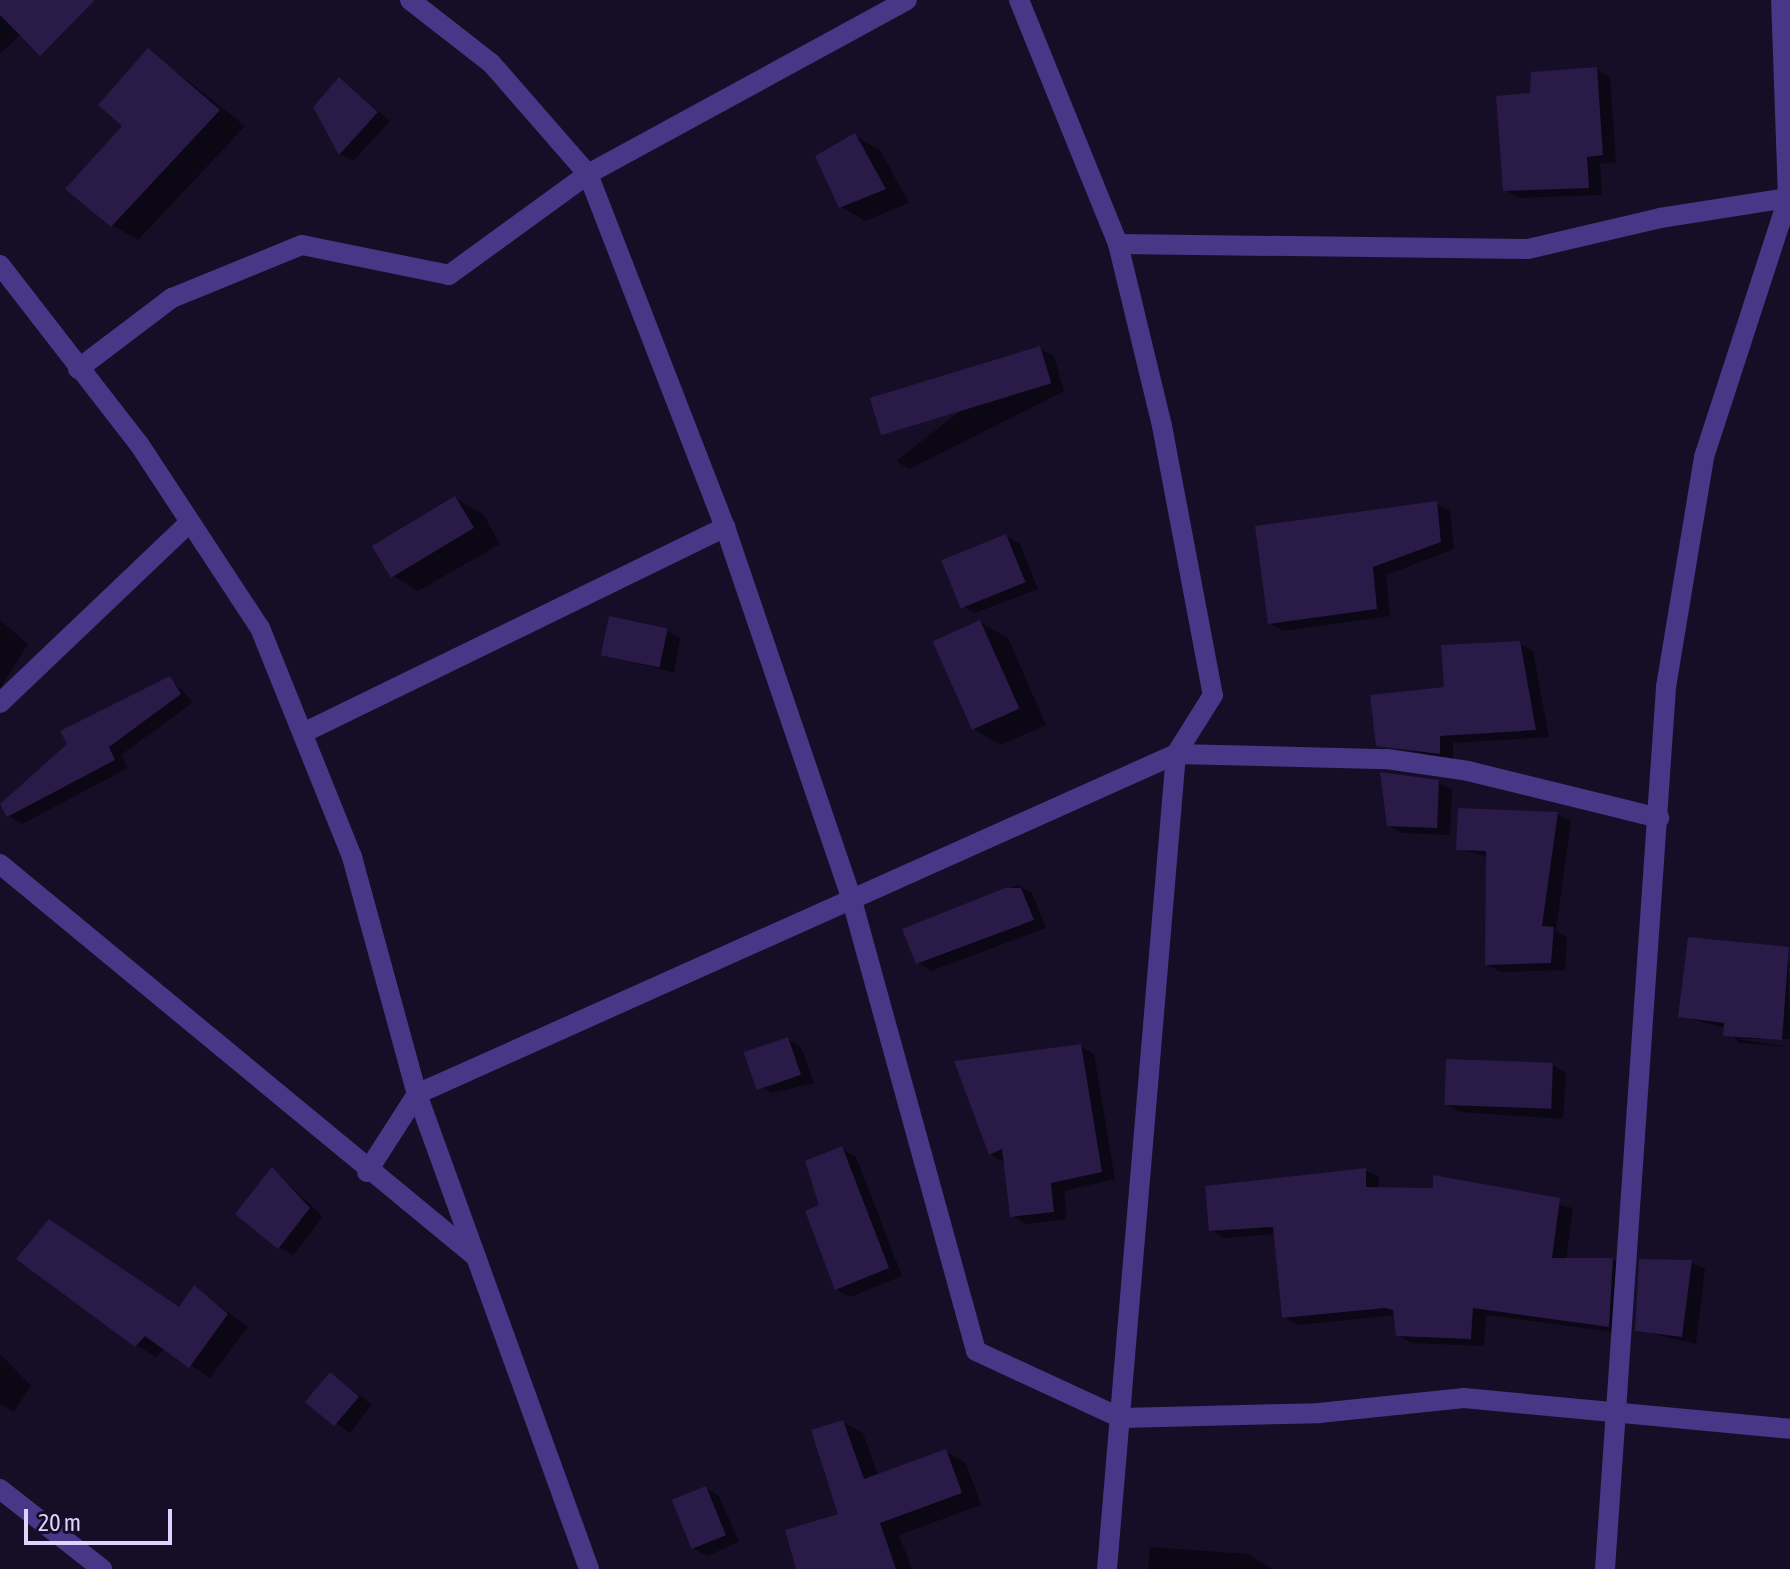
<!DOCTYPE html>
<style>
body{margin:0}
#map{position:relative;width:1790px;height:1569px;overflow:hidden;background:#150e26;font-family:"Asap Condensed",sans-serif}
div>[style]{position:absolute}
.shadow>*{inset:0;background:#0007;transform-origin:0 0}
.building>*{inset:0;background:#291a47;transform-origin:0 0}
.street>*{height:20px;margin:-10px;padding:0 10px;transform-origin:10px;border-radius:10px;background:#463886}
span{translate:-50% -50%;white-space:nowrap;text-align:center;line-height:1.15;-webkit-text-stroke:6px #150e26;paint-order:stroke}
.scale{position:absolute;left:24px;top:1509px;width:148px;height:36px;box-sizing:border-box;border:4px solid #ded3ff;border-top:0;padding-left:10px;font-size:24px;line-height:28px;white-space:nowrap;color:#ded3ff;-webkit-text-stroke:6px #150e26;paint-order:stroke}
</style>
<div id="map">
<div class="shadow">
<i style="clip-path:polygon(0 0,51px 4px,0 54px)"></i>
<i style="clip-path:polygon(148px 50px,245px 126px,138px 240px,112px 225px,125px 126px)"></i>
<i style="clip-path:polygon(1596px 69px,1610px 77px,1616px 162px,1600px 164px,1602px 195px,1519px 198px,1505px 190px,1532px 95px)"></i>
<i style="clip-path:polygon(340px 79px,390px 121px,353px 161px,340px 154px)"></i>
<i style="clip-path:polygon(855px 136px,880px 150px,909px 203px,865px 221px,840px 206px)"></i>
<i style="clip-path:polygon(1040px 349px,1054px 356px,1064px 391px,909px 469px,896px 461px)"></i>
<i style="clip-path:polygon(455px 498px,483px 514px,500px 544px,418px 591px,390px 574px)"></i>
<i style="clip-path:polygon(1436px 503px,1450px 511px,1454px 549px,1386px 575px,1390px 616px,1283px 631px,1269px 623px)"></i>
<i style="clip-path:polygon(1006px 536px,1020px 544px,1038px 589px,975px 613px,961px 605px)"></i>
<i style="clip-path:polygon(0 620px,28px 644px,0 689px)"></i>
<i style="clip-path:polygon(980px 622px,1008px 638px,1046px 725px,1000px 745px,972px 728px)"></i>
<i style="clip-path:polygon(667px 631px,680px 638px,674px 673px,604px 654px)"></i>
<i style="clip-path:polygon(1519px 643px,1533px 651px,1549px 737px,1453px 743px,1453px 760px,1378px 744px)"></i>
<i style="clip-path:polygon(170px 678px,193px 702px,121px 755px,128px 768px,22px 824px,8px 816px)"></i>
<i style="clip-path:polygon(1438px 782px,1452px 790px,1450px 835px,1402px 833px,1389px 825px)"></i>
<i style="clip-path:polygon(1557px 814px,1571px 821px,1556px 931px,1567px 937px,1565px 970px,1500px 972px,1487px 964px,1488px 857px,1458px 849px)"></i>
<i style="clip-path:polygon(1018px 885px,1032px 893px,1046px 928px,931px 971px,918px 963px,905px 930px)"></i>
<i style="clip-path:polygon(1788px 949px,1790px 1039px,1737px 1039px,1790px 1047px,1739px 1043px,1726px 1028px,1680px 1016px)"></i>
<i style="clip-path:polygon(788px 1039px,801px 1047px,814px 1083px,772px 1093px,759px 1085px)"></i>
<i style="clip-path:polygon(1080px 1046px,1094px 1054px,1115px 1179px,1064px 1191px,1067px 1219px,1026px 1224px,1012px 1216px,1005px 1163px,990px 1154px)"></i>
<i style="clip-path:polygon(1553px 1065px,1566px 1073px,1563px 1119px,1460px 1112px,1446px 1104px)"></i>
<i style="clip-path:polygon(842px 1149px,856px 1157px,902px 1276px,850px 1297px,836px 1289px,821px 1206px)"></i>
<i style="clip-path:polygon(273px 1169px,323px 1217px,293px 1255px,279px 1247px)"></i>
<i style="clip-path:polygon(1365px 1170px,1379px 1177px,1379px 1190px,1434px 1190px,1435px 1177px,1573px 1208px,1566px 1260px,1613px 1260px,1626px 1268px,1622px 1333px,1486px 1315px,1484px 1346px,1412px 1343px,1398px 1335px,1395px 1315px,1298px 1325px,1284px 1317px,1275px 1234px,1224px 1238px,1211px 1230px)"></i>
<i style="clip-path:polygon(66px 1232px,180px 1308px,195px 1288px,248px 1327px,210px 1378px,165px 1348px,156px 1357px,136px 1345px)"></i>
<i style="clip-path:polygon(1691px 1262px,1705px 1269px,1696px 1344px,1637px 1330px)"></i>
<i style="clip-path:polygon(0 1354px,31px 1386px,14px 1412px,0 1404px)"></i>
<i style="left:331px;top:1374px;width:51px;height:36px;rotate:37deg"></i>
<i style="clip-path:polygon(843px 1422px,863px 1433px,878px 1476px,945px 1451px,966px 1463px,981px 1505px,899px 1535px,912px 1569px,798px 1569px,840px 1516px)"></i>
<i style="clip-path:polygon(706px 1488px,719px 1496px,739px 1542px,707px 1556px,693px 1548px)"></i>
<i style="clip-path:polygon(1150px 1547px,1248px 1554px,1273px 1569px,1148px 1569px)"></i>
</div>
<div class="building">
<i style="clip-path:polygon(0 0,95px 0,40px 56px,0 15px)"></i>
<i style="clip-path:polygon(148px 48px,220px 110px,111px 227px,65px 189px,122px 126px,98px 105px)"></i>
<i style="clip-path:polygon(1597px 67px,1603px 155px,1587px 157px,1589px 188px,1503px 191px,1496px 96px,1530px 93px,1531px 72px)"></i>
<i style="clip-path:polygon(339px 77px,378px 112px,339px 155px,313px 107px)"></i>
<i style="clip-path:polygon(855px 133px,886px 189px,839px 208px,815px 156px)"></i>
<i style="left:1040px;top:346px;width:39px;height:178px;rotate:73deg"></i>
<i style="left:455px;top:496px;width:37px;height:97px;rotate:59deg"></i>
<i style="clip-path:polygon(1437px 501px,1441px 542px,1373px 567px,1377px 609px,1268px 624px,1255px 526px)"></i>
<i style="left:1006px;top:534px;width:52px;height:70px;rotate:68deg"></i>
<i style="left:609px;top:616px;width:60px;height:40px;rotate:12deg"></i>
<i style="left:980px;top:620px;width:97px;height:52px;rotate:66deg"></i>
<i style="clip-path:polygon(1520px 641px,1536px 730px,1440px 736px,1440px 754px,1376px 746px,1370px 695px,1444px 687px,1441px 645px)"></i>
<i style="clip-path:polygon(170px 676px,181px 694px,109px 747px,115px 760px,7px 817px,0 804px,67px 744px,60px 731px)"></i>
<i style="clip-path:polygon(1380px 772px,1439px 780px,1437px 828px,1387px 826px)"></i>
<i style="clip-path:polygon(1458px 808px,1558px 812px,1542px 926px,1554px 927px,1551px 963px,1485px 965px,1486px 851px,1456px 850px)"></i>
<i style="clip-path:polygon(1005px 888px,1021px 888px,1034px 920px,916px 964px,902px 929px)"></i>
<i style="clip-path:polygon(1688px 937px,1789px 947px,1782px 1040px,1723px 1036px,1724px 1023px,1678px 1017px)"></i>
<i style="left:788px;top:1037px;width:40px;height:47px;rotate:71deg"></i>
<i style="clip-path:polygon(1081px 1044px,1102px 1172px,1051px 1183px,1054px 1212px,1010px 1217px,1002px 1149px,989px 1155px,954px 1061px)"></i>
<i style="left:1446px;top:1059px;width:107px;height:46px;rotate:2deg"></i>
<i style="clip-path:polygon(842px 1146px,889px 1268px,835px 1290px,805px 1211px,819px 1205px,805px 1161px)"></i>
<i style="clip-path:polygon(272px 1167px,310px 1208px,278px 1249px,235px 1214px)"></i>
<i style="clip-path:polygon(1366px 1168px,1366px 1187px,1433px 1188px,1433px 1175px,1560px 1198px,1552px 1258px,1613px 1258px,1609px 1327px,1473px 1308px,1471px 1339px,1396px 1336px,1393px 1310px,1385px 1308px,1282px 1318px,1273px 1227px,1209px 1231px,1205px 1186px)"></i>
<i style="clip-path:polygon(49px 1219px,179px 1307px,194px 1285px,228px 1314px,189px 1368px,145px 1336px,135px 1347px,16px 1259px)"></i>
<i style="clip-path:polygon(1639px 1259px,1692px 1260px,1682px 1337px,1635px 1331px)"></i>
<i style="left:330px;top:1372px;width:38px;height:39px;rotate:40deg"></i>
<i style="clip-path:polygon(843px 1420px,864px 1479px,946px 1449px,962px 1493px,880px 1523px,896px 1569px,796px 1569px,785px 1530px,838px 1514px,811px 1430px)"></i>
<i style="left:706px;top:1486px;width:53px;height:37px;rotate:68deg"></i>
</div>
<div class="street">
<i style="left:410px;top:0;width:103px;rotate:37.9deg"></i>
<i style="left:491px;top:63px;width:147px;rotate:48.9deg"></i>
<i style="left:588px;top:174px;width:379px;rotate:68.8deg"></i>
<i style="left:725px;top:527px;width:391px;rotate:71.2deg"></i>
<i style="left:851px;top:897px;width:471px;rotate:74.6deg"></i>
<i style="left:976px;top:1351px;width:160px;rotate:24.8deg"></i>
<i style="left:1121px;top:1418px;width:198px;rotate:-1.4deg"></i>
<i style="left:1319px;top:1413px;width:146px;rotate:-5.9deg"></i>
<i style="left:1464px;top:1398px;width:327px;rotate:5.4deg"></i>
<i style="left:1019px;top:0;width:263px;rotate:67.9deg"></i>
<i style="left:1118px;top:244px;width:187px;rotate:76.4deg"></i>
<i style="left:1162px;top:426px;width:274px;rotate:79.3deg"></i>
<i style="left:1213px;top:695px;width:70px;rotate:122.1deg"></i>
<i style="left:1176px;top:754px;width:818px;rotate:94.84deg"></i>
<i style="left:1118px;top:244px;width:410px;rotate:0.7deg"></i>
<i style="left:1528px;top:249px;width:136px;rotate:-13.2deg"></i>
<i style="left:1660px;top:218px;width:130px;rotate:-8.9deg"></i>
<i style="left:1788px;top:198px;width:9px;rotate:84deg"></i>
<i style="left:0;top:265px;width:227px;rotate:52.2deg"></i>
<i style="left:139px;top:444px;width:220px;rotate:56.7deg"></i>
<i style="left:260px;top:628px;width:247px;rotate:68.1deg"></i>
<i style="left:352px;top:857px;width:246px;rotate:74.7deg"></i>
<i style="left:417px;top:1094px;width:505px;rotate:70.09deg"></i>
<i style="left:78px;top:369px;width:118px;rotate:-37.1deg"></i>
<i style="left:172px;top:298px;width:140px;rotate:-22.2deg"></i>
<i style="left:302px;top:245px;width:150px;rotate:11.5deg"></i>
<i style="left:449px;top:275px;width:172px;rotate:-36deg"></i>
<i style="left:588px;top:174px;width:363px;rotate:-28.6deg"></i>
<i style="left:0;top:703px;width:262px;rotate:-43.6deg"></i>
<i style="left:303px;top:733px;width:470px;rotate:-26deg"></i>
<i style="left:0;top:864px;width:617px;rotate:39.54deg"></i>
<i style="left:367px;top:1172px;width:93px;rotate:-57.3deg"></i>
<i style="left:417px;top:1094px;width:832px;rotate:-24.13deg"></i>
<i style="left:1176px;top:754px;width:211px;rotate:1.4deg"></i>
<i style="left:1387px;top:759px;width:82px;rotate:8.4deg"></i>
<i style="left:1468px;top:771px;width:197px;rotate:13.8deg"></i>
<i style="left:0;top:1489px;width:130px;rotate:38.1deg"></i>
<i style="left:1605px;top:1569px;width:884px;rotate:-86.04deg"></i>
<i style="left:1666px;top:687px;width:233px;rotate:-80.6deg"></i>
<i style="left:1704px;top:457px;width:272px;rotate:-72deg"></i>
<i style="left:1788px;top:198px;width:198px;rotate:-92deg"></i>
</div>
<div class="scale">20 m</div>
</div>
